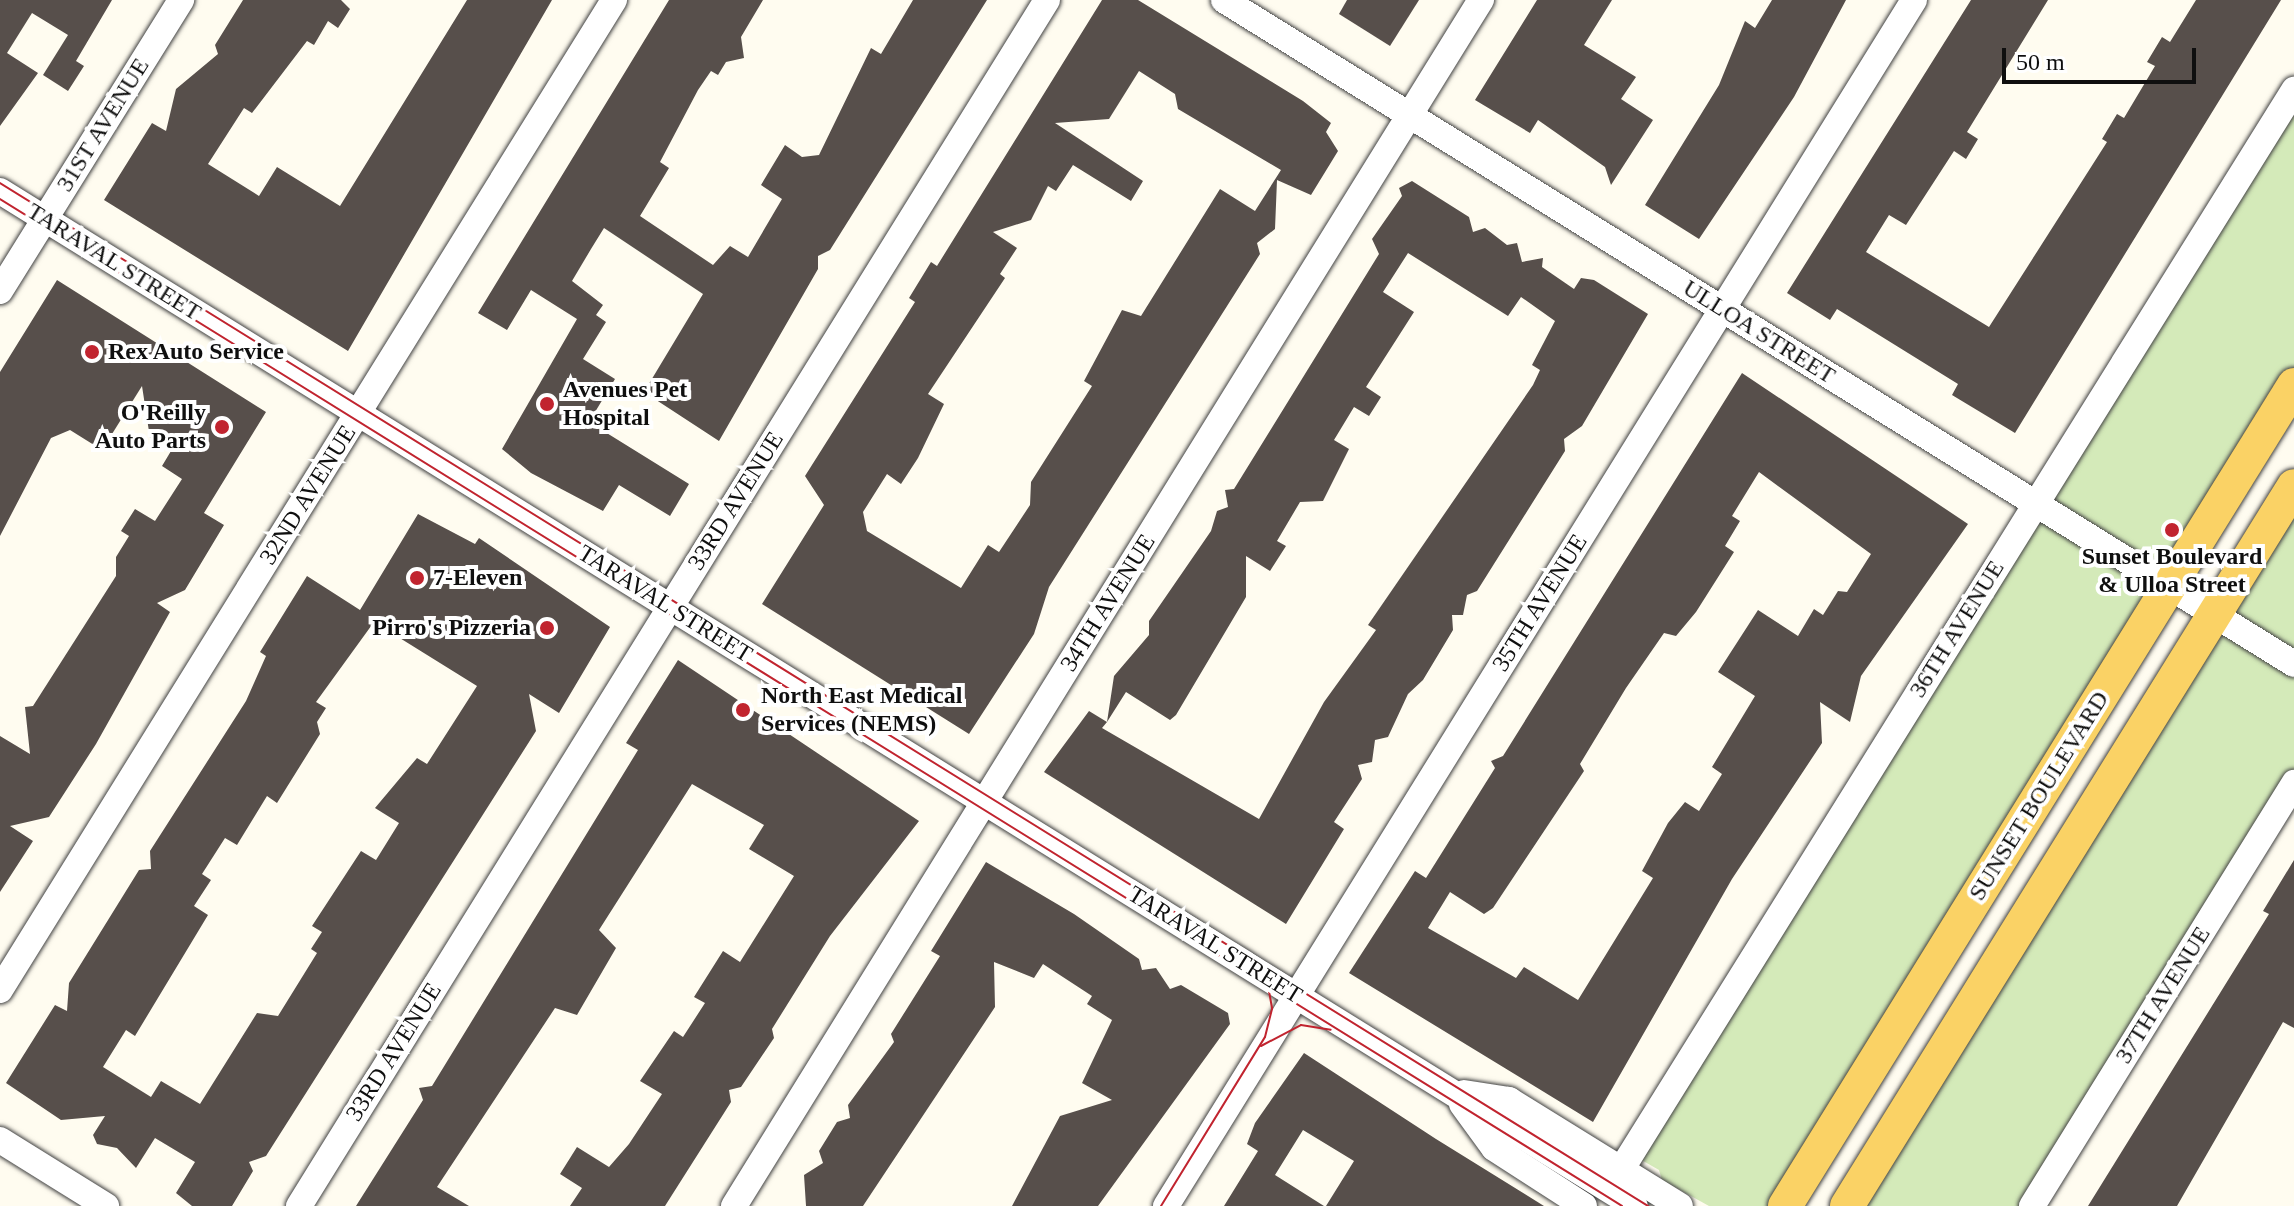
<!DOCTYPE html>
<style>
body{margin:0}
#map{position:relative;width:2294px;height:1206px;overflow:hidden;background:#fffcf0;font-family:"Times New Roman",serif}
div>[style]{position:absolute}
.green>*{inset:0;background:#d4eab9}
.building>*{inset:0;background:#574f4b}
.roads{filter:drop-shadow(0 0 2px #424242) drop-shadow(0 0 2px #424242)}
.minor>*{height:26px;margin:-13px;padding:0 13px;transform-origin:13px;border-radius:13px;background:#fff}
.major>*{height:34px;margin:-17px;padding:0 17px;transform-origin:17px;border-radius:17px;background:#fad265}
.tram>*{height:2px;margin:-1px;padding:0 1px;transform-origin:1px;border-radius:1px;background:#c1242f}
.dots>*{width:22px;height:22px;translate:-50% -50%;box-sizing:border-box;border:4px solid #fff;border-radius:50%}
span{translate:-50% -50%;white-space:nowrap;text-align:center;line-height:1.15;-webkit-text-stroke:8px #fff;paint-order:stroke}
.street-label{font-size:24px;color:#0f0f0f}
.poi-label{font-size:24px;color:#0f0f0f;font-weight:700}
.left{translate:0 -50%;text-align:left}
.right{translate:-100% -50%;text-align:right}
.scale{position:absolute;left:2002px;top:48px;width:194px;height:36px;box-sizing:border-box;border:4px solid #0f0f0f;border-top:0;padding-left:10px;font-size:24px;line-height:28px;white-space:nowrap;color:#0f0f0f;-webkit-text-stroke:6px #fff;paint-order:stroke}
</style>
<div id="map">
<div class="green">
<i style="clip-path:polygon(2294px 90px,2294px 385px,1785px 1206px,1709px 1206px,1662px 1180px,1659px 1170px,1631px 1154px)"></i>
<i style="clip-path:polygon(2294px 486px,2294px 783px,2032px 1206px,1847px 1206px)"></i>
</div>
<div class="building">
<i style="clip-path:polygon(0 0,112px 0,76px 61px,84px 66px,68px 91px,43px 75px,68px 35px,32px 13px,7px 53px,38px 73px,0 126px)"></i>
<i style="clip-path:polygon(243px 0,341px 0,350px 9px,338px 28px,328px 21px,314px 45px,307px 41px,252px 113px,244px 108px,208px 164px,259px 196px,277px 167px,340px 206px,467px 0,552px 0,348px 351px,104px 200px,152px 123px,166px 131px,176px 89px,218px 54px,215px 45px)"></i>
<i style="clip-path:polygon(669px 0,763px 0,741px 37px,744px 58px,726px 62px,718px 75px,711px 71px,698px 90px,660px 162px,669px 168px,640px 216px,713px 265px,730px 246px,748px 257px,782px 199px,761px 185px,785px 145px,802px 157px,819px 155px,871px 48px,881px 54px,913px 0,987px 0,830px 250px,818px 256px,818px 269px,719px 441px,644px 392px,703px 294px,604px 228px,591px 249px,572px 281px,603px 305px,596px 315px,606px 322px,583px 359px,615px 379px,589px 422px,689px 484px,670px 516px,619px 485px,603px 511px,531px 473px,502px 449px,577px 319px,531px 290px,507px 330px,478px 313px)"></i>
<i style="clip-path:polygon(evenodd,1102px 0,1138px 0,1303px 101px,1331px 123px,1326px 132px,1338px 151px,1311px 195px,1277px 180px,1275px 229px,1257px 243px,1260px 254px,1049px 587px,1034px 634px,969px 734px,762px 604px,824px 505px,805px 476px,915px 302px,909px 298px,931px 262px,937px 266px,1102px 0,1139px 71px,1175px 94px,1178px 109px,1281px 170px,1255px 211px,1220px 189px,1141px 316px,1122px 310px,1084px 381px,1092px 386px,1031px 482px,1030px 505px,999px 552px,988px 545px,961px 588px,867px 531px,863px 512px,887px 474px,901px 484px,918px 458px,944px 404px,928px 394px,1005px 278px,1000px 274px,1017px 248px,993px 232px,1031px 220px,1048px 186px,1056px 191px,1073px 165px,1131px 201px,1143px 181px,1055px 123px,1109px 119px,1139px 71px)"></i>
<i style="clip-path:polygon(1347px 0,1419px 0,1390px 46px,1339px 14px)"></i>
<i style="clip-path:polygon(1537px 0,1612px 0,1584px 45px,1636px 77px,1621px 99px,1653px 120px,1611px 185px,1605px 167px,1538px 120px,1530px 133px,1475px 100px)"></i>
<i style="clip-path:polygon(1772px 0,1846px 0,1794px 97px,1699px 239px,1645px 205px,1719px 85px,1745px 21px,1755px 28px)"></i>
<i style="clip-path:polygon(1971px 0,2048px 0,1967px 132px,1978px 139px,1966px 159px,1954px 151px,1906px 225px,1889px 215px,1866px 252px,1989px 327px,2107px 142px,2102px 139px,2117px 114px,2124px 118px,2155px 66px,2147px 62px,2162px 37px,2170px 42px,2196px 0,2281px 0,2015px 433px,1952px 395px,1958px 384px,1837px 309px,1830px 320px,1787px 293px)"></i>
<i style="clip-path:polygon(1412px 181px,1469px 217px,1473px 232px,1485px 228px,1507px 245px,1517px 243px,1522px 262px,1543px 258px,1542px 267px,1574px 289px,1581px 278px,1594px 280px,1648px 314px,1582px 426px,1564px 439px,1565px 451px,1477px 591px,1467px 595px,1463px 615px,1452px 615px,1453px 630px,1423px 680px,1408px 694px,1388px 737px,1375px 740px,1372px 762px,1358px 765px,1362px 779px,1334px 822px,1344px 829px,1286px 924px,1044px 772px,1089px 711px,1107px 722px,1102px 728px,1259px 819px,1324px 702px,1376px 630px,1368px 625px,1533px 385px,1540px 370px,1532px 365px,1555px 321px,1521px 297px,1508px 316px,1408px 253px,1383px 292px,1414px 312px,1366px 387px,1381px 397px,1369px 416px,1354px 407px,1334px 440px,1349px 449px,1323px 501px,1300px 502px,1277px 541px,1286px 546px,1270px 571px,1246px 556px,1246px 597px,1176px 715px,1170px 720px,1126px 692px,1107px 722px,1114px 676px,1149px 635px,1149px 621px,1211px 531px,1217px 511px,1228px 507px,1225px 490px,1234px 489px,1379px 254px,1372px 239px,1402px 196px,1399px 188px)"></i>
<i style="clip-path:polygon(57px 280px,266px 412px,204px 513px,224px 525px,185px 590px,157px 603px,170px 612px,96px 744px,49px 817px,10px 826px,33px 841px,0 892px,0 736px,30px 754px,25px 707px,33px 706px,116px 576px,116px 557px,129px 536px,121px 531px,135px 509px,155px 521px,182px 479px,162px 466px,171px 451px,150px 438px,142px 386px,102px 450px,70px 430px,51px 438px,0 536px,0 372px)"></i>
<i style="clip-path:polygon(evenodd,1742px 373px,1968px 524px,1861px 676px,1850px 722px,1820px 702px,1822px 743px,1732px 879px,1593px 1122px,1349px 973px,1415px 871px,1426px 878px,1495px 768px,1491px 761px,1503px 756px,1742px 373px,1759px 472px,1871px 554px,1847px 592px,1838px 591px,1823px 615px,1814px 609px,1798px 636px,1758px 610px,1718px 672px,1755px 696px,1712px 767px,1722px 774px,1699px 811px,1685px 802px,1668px 823px,1642px 871px,1653px 878px,1578px 1000px,1524px 967px,1516px 978px,1428px 928px,1450px 892px,1484px 914px,1493px 908px,1584px 771px,1580px 764px,1626px 688px,1664px 633px,1676px 636px,1696px 612px,1734px 552px,1725px 546px,1740px 521px,1732px 516px,1759px 472px)"></i>
<i style="clip-path:polygon(evenodd,418px 514px,475px 544px,479px 538px,610px 627px,559px 713px,529px 694px,536px 731px,266px 1156px,249px 1162px,253px 1171px,232px 1206px,192px 1206px,176px 1193px,195px 1162px,155px 1138px,136px 1168px,117px 1148px,97px 1144px,93px 1135px,105px 1116px,61px 1120px,6px 1083px,55px 1005px,67px 1011px,69px 983px,139px 870px,151px 869px,150px 851px,246px 701px,266px 656px,260px 652px,307px 576px,360px 610px,418px 514px,374px 622px,477px 686px,427px 764px,417px 758px,375px 808px,399px 823px,376px 860px,361px 851px,312px 926px,322px 932px,311px 949px,317px 953px,278px 1016px,257px 1013px,200px 1104px,161px 1081px,151px 1097px,103px 1067px,126px 1030px,135px 1036px,208px 915px,194px 906px,211px 880px,202px 874px,225px 838px,237px 845px,267px 796px,277px 803px,320px 734px,317px 722px,326px 708px,316px 702px,374px 622px)"></i>
<i style="clip-path:polygon(678px 660px,919px 821px,830px 936px,772px 1029px,774px 1038px,741px 1087px,729px 1090px,731px 1102px,665px 1206px,570px 1206px,582px 1188px,560px 1174px,577px 1147px,609px 1167px,629px 1144px,662px 1094px,640px 1081px,674px 1031px,683px 1037px,705px 1003px,694px 997px,723px 951px,740px 962px,794px 876px,749px 849px,764px 825px,692px 784px,599px 930px,616px 948px,577px 1015px,555px 1008px,437px 1187px,469px 1206px,356px 1206px,423px 1100px,419px 1088px,432px 1086px,638px 750px,626px 743px)"></i>
<i style="clip-path:polygon(2294px 860px,2294px 1028px,2283px 1022px,2177px 1206px,2088px 1206px,2269px 914px,2263px 911px)"></i>
<i style="clip-path:polygon(986px 862px,1074px 914px,1139px 959px,1142px 970px,1156px 968px,1170px 989px,1181px 985px,1228px 1013px,1230px 1024px,1098px 1206px,1012px 1206px,1060px 1116px,1112px 1100px,1082px 1083px,1112px 1020px,1087px 1004px,1092px 996px,1043px 964px,1034px 978px,994px 962px,995px 1007px,863px 1206px,806px 1206px,804px 1175px,823px 1163px,819px 1151px,837px 1122px,850px 1118px,848px 1105px,894px 1042px,891px 1034px,940px 956px,931px 951px)"></i>
<i style="clip-path:polygon(1304px 1053px,1436px 1139px,1544px 1206px,1326px 1206px,1354px 1161px,1303px 1130px,1275px 1175px,1324px 1206px,1224px 1206px,1258px 1151px,1247px 1144px,1255px 1123px)"></i>
</div>
<div class="roads">
<div class="minor">
<i style="left:1224px;top:0;width:1259px;rotate:31.82deg"></i>
<i style="left:0;top:191px;width:1924px;rotate:31.83deg"></i>
<i style="left:0;top:291px;width:343px;rotate:-58.1deg"></i>
<i style="left:0;top:990px;width:1165px;rotate:-58.19deg"></i>
<i style="left:1464px;top:1093px;width:46px;rotate:8.8deg"></i>
<i style="left:1509px;top:1100px;width:201px;rotate:31.8deg"></i>
<i style="left:1462px;top:1104px;width:54px;rotate:54deg"></i>
<i style="left:1494px;top:1148px;width:107px;rotate:32.8deg"></i>
<i style="left:0;top:1140px;width:125px;rotate:31.9deg"></i>
<i style="left:1621px;top:1170px;width:1273px;rotate:-58.07deg"></i>
<i style="left:299px;top:1206px;width:1419px;rotate:-58.19deg"></i>
<i style="left:734px;top:1206px;width:1419px;rotate:-58.23deg"></i>
<i style="left:1166px;top:1206px;width:1419px;rotate:-58.19deg"></i>
<i style="left:2032px;top:1206px;width:498px;rotate:-58.2deg"></i>
</div>
<div class="major">
<i style="left:1785px;top:1206px;width:966px;rotate:-58.2deg"></i>
<i style="left:1847px;top:1206px;width:847px;rotate:-58.17deg"></i>
</div>
</div>
<div class="tram">
<i style="left:0;top:183px;width:1940px;rotate:31.83deg"></i>
<i style="left:0;top:199px;width:1909px;rotate:31.83deg"></i>
<i style="left:1261px;top:1046px;width:45px;rotate:-27.7deg"></i>
<i style="left:1301px;top:1025px;width:30px;rotate:9deg"></i>
<i style="left:1161px;top:1206px;width:198px;rotate:-58.4deg"></i>
<i style="left:1265px;top:1037px;width:30px;rotate:-76deg"></i>
<i style="left:1272px;top:1008px;width:27px;rotate:-100deg"></i>
</div>
<div class="dots">
<i style="left:92px;top:352px;background:#c1242f"></i>
<i style="left:547px;top:404px;background:#c1242f"></i>
<i style="left:222px;top:427px;background:#c1242f"></i>
<i style="left:2172px;top:530px;background:#c1242f"></i>
<i style="left:417px;top:578px;background:#c1242f"></i>
<i style="left:547px;top:628px;background:#c1242f"></i>
<i style="left:743px;top:710px;background:#c1242f"></i>
</div>
<div class="street-label">
<span style="left:103px;top:125px;rotate:-58deg">31ST AVENUE</span>
<span style="left:114px;top:262px;rotate:32deg">TARAVAL STREET</span>
<span style="left:1759px;top:332px;rotate:32deg">ULLOA STREET</span>
<span style="left:308px;top:495px;rotate:-58deg">32ND AVENUE</span>
<span style="left:736px;top:501px;rotate:-58deg">33RD AVENUE</span>
<span style="left:1108px;top:603px;rotate:-58deg">34TH AVENUE</span>
<span style="left:1540px;top:603px;rotate:-58deg">35TH AVENUE</span>
<span style="left:665px;top:604px;rotate:32deg">TARAVAL STREET</span>
<span style="left:1957px;top:629px;rotate:-58deg">36TH AVENUE</span>
<span style="left:2039px;top:796px;rotate:-58deg">SUNSET BOULEVARD</span>
<span style="left:1215px;top:945px;rotate:32deg">TARAVAL STREET</span>
<span style="left:2163px;top:995px;rotate:-58deg">37TH AVENUE</span>
<span style="left:394px;top:1052px;rotate:-58deg">33RD AVENUE</span>
</div>
<div class="poi-label">
<span class="left" style="left:108px;top:352px">Rex Auto Service</span>
<span class="left" style="left:563px;top:404px">Avenues Pet<br>Hospital</span>
<span class="right" style="left:206px;top:427px">O'Reilly<br>Auto Parts</span>
<span style="left:2172px;top:571px">Sunset Boulevard<br>&amp; Ulloa Street</span>
<span class="left" style="left:433px;top:578px">7-Eleven</span>
<span class="right" style="left:531px;top:628px">Pirro's Pizzeria</span>
<span class="left" style="left:761px;top:710px">North East Medical<br>Services (NEMS)</span>
</div>
<div class="scale">50 m</div>
</div>
